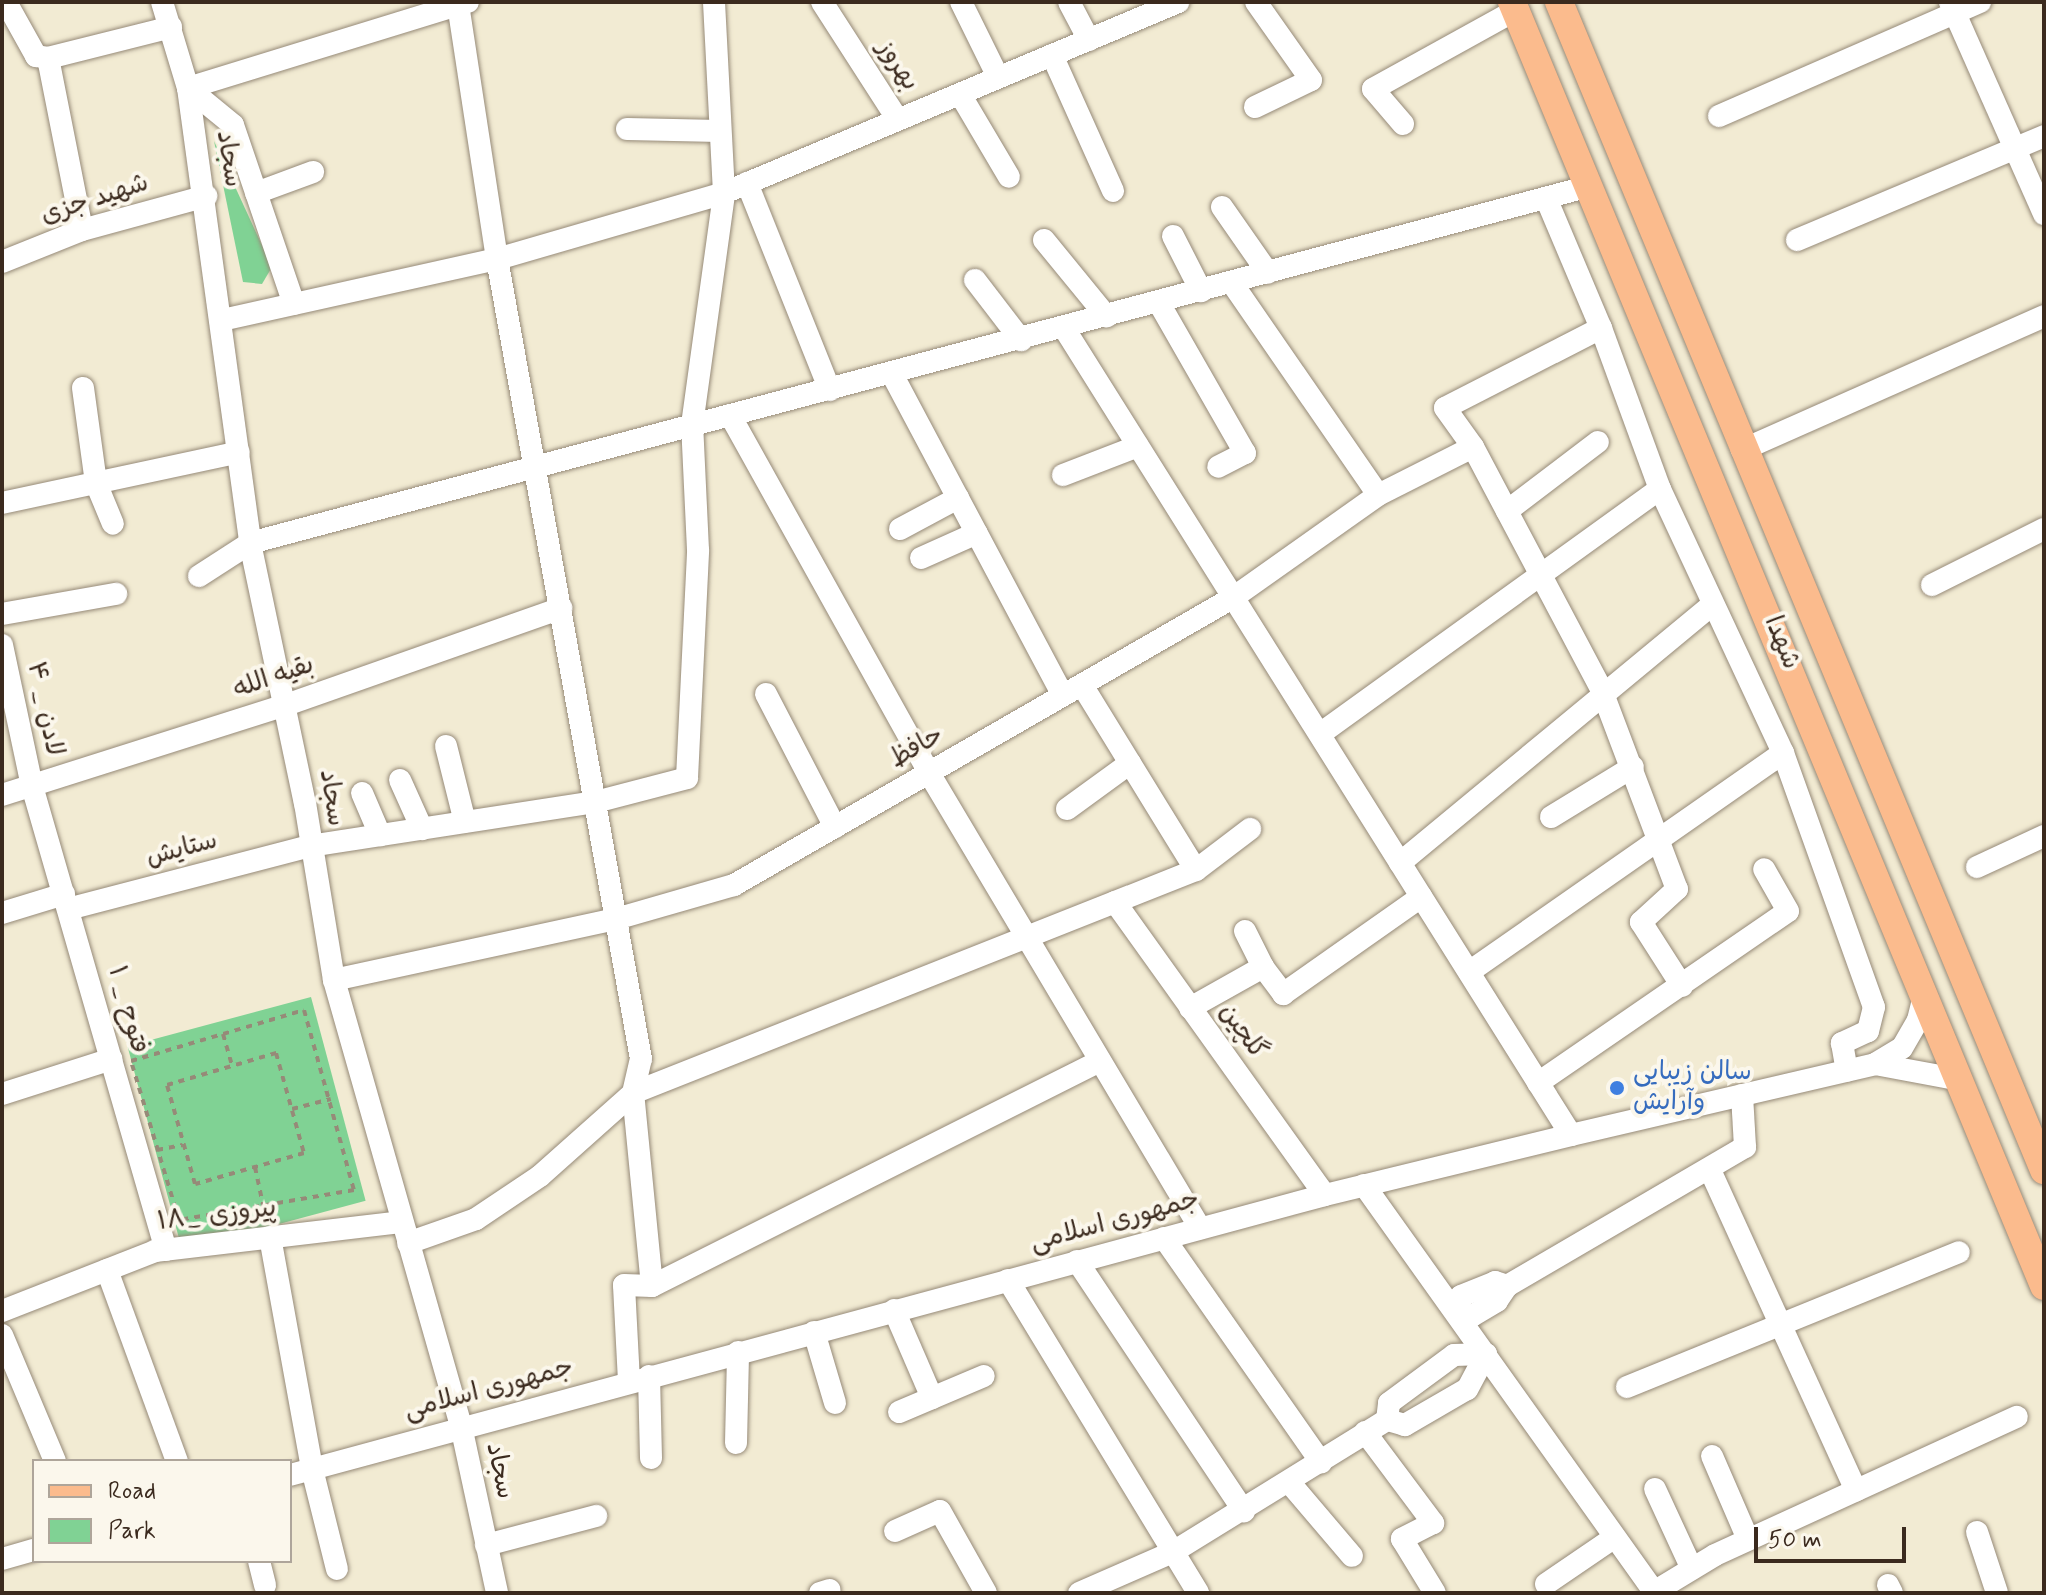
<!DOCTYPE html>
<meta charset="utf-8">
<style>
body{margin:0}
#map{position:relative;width:2046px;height:1595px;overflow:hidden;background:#f2ebd3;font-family:Mynerve,"Playpen Sans Arabic",sans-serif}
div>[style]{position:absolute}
.green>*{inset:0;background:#80d294;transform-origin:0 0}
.path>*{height:4px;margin-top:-2px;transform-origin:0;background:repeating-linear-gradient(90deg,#968a78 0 6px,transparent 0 12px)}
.roads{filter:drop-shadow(0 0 2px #968a78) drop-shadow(0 0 2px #968a78)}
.minor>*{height:22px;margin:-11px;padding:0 11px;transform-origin:11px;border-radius:11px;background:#fff}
.major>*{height:28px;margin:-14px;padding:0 14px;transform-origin:14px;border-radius:14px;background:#fbbb8d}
.dots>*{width:22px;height:22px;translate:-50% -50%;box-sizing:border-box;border:4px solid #fbf7ec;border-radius:50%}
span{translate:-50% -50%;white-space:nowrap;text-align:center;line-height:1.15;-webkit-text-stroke:8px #fbf7ec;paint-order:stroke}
.street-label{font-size:26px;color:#3b2a1e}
.shop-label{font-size:26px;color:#366cbe}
.left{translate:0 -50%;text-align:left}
.frame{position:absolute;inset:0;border:4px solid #3b2a1e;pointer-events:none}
.legend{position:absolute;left:32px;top:1459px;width:260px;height:104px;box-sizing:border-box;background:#fbf7ec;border:2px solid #aea59a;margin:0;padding:10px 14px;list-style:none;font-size:24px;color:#3b2a1e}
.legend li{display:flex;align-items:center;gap:16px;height:40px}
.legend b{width:40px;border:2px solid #aea59a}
.scale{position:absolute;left:1754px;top:1527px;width:152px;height:36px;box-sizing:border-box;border:4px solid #3b2a1e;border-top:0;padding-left:10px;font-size:24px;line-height:28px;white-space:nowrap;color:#3b2a1e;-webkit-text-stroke:6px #fbf7ec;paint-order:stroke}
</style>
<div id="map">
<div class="green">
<i style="clip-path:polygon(214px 141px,272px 267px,262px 284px,243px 282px)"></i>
<i style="left:311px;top:997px;width:211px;height:190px;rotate:75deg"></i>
</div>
<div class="path">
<i style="left:304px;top:1010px;width:187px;rotate:74.5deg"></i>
<i style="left:354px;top:1190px;width:178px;rotate:170.3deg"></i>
<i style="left:179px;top:1220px;width:166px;rotate:-106.8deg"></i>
<i style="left:131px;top:1061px;width:180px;rotate:-16.4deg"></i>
<i style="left:223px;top:1034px;width:33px;rotate:74deg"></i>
<i style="left:276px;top:1053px;width:104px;rotate:74.4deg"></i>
<i style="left:304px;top:1153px;width:113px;rotate:164.1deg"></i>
<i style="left:195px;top:1184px;width:103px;rotate:-105.8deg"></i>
<i style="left:167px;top:1085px;width:114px;rotate:-16.4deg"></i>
<i style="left:292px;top:1109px;width:40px;rotate:-14.4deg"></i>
<i style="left:157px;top:1150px;width:26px;rotate:-11deg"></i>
<i style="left:255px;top:1167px;width:53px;rotate:78.1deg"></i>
</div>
<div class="roads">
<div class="minor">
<i style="left:6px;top:2px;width:62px;rotate:60.9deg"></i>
<i style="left:36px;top:56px;width:12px;rotate:9deg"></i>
<i style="left:48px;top:58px;width:127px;rotate:-14.1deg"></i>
<i style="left:162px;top:2px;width:90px;rotate:73.2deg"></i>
<i style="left:188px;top:88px;width:459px;rotate:82.2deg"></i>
<i style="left:250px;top:543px;width:266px;rotate:78.1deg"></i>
<i style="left:305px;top:803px;width:179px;rotate:80.7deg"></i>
<i style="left:334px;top:980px;width:464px;rotate:74.1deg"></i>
<i style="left:461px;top:1426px;width:171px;rotate:77.8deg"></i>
<i style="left:822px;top:2px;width:140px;rotate:57.2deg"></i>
<i style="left:961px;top:2px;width:84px;rotate:63.7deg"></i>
<i style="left:1069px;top:2px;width:43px;rotate:62.2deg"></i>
<i style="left:1950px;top:2px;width:232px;rotate:66.1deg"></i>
<i style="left:1052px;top:55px;width:149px;rotate:65.8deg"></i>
<i style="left:48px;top:58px;width:175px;rotate:78.8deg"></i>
<i style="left:188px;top:88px;width:293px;rotate:-17.1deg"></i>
<i style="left:188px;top:88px;width:58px;rotate:39.4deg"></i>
<i style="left:233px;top:125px;width:189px;rotate:71.2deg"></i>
<i style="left:960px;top:94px;width:96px;rotate:59.4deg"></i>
<i style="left:1255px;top:107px;width:62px;rotate:-25.7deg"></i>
<i style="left:1311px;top:80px;width:95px;rotate:-125.2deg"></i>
<i style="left:1719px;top:116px;width:285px;rotate:-23.6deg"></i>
<i style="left:1403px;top:124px;width:46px;rotate:-130.6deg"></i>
<i style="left:1373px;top:89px;width:163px;rotate:-28.9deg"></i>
<i style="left:627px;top:129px;width:93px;rotate:1.2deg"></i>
<i style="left:747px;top:183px;width:223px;rotate:68.2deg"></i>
<i style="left:256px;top:193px;width:61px;rotate:-20.2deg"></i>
<i style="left:1546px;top:198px;width:141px;rotate:67.1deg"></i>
<i style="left:1601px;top:328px;width:171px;rotate:69.9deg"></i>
<i style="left:1660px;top:489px;width:291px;rotate:65deg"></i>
<i style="left:1783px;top:753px;width:270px;rotate:70.3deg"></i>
<i style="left:1874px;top:1007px;width:25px;rotate:104deg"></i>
<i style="left:1868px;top:1031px;width:29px;rotate:155deg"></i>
<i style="left:1842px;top:1043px;width:28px;rotate:80deg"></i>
<i style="left:1222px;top:207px;width:80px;rotate:55.1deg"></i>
<i style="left:1173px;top:236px;width:62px;rotate:63deg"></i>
<i style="left:1044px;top:240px;width:99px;rotate:50.7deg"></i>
<i style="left:1797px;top:240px;width:268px;rotate:-22.8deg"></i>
<i style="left:2px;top:262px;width:86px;rotate:-21.8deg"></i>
<i style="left:82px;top:230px;width:129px;rotate:-15.3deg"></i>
<i style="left:975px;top:280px;width:76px;rotate:52.5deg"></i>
<i style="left:1232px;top:283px;width:257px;rotate:55.4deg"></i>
<i style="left:1159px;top:303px;width:173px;rotate:60.2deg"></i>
<i style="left:1245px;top:453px;width:30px;rotate:153deg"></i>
<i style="left:222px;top:320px;width:282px;rotate:-12.5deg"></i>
<i style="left:497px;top:259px;width:257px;rotate:-98.7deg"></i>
<i style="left:1064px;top:328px;width:953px;rotate:57.86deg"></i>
<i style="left:1601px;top:328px;width:175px;rotate:152.9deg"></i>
<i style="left:1445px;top:408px;width:48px;rotate:54.3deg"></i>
<i style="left:1473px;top:447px;width:276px;rotate:62.1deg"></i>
<i style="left:1602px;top:691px;width:212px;rotate:69.3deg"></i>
<i style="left:1677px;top:889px;width:49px;rotate:137.5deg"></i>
<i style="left:1641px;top:922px;width:76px;rotate:57.4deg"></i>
<i style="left:892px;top:374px;width:364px;rotate:62deg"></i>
<i style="left:83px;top:388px;width:96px;rotate:82.2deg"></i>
<i style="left:96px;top:483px;width:44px;rotate:67.5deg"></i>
<i style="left:730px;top:415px;width:410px;rotate:60.9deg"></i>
<i style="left:929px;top:773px;width:530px;rotate:59.22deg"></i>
<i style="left:1742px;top:450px;width:330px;rotate:-23.9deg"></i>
<i style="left:1063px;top:475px;width:80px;rotate:-21.1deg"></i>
<i style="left:2px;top:503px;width:242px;rotate:-12.1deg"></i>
<i style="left:1507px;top:511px;width:114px;rotate:-37.2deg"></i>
<i style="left:900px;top:529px;width:66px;rotate:-28.1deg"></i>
<i style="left:921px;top:558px;width:61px;rotate:-24.1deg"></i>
<i style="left:199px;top:576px;width:61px;rotate:-32.9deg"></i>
<i style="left:250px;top:543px;width:1387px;rotate:-14.92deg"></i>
<i style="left:1932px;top:585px;width:125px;rotate:-26.6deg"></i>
<i style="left:2px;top:614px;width:116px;rotate:-10deg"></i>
<i style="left:2px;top:645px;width:144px;rotate:78deg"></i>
<i style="left:32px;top:786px;width:483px;rotate:73.9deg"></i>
<i style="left:1082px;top:685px;width:217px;rotate:58.4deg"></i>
<i style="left:766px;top:694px;width:150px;rotate:62.6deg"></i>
<i style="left:1320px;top:734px;width:419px;rotate:-35.8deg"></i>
<i style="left:446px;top:746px;width:78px;rotate:76deg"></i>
<i style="left:400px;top:780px;width:54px;rotate:65.8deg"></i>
<i style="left:362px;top:793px;width:46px;rotate:66.8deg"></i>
<i style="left:2px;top:795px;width:298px;rotate:-17.6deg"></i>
<i style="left:286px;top:705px;width:292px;rotate:-19.4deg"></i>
<i style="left:1067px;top:809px;width:78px;rotate:-36.1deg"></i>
<i style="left:1551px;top:817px;width:96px;rotate:-31.4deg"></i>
<i style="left:1400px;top:863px;width:403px;rotate:-39.6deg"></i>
<i style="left:1977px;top:867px;width:74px;rotate:-24.8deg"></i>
<i style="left:1115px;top:902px;width:360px;rotate:54.4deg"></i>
<i style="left:68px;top:909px;width:250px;rotate:-14.6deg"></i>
<i style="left:310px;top:846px;width:288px;rotate:-8.8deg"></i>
<i style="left:595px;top:802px;width:95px;rotate:-14.6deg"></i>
<i style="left:687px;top:778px;width:228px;rotate:-87.2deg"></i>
<i style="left:698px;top:550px;width:125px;rotate:-92.7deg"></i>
<i style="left:692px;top:425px;width:234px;rotate:-82.1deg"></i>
<i style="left:724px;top:193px;width:191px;rotate:-93deg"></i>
<i style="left:2px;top:913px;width:65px;rotate:-17deg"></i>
<i style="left:1245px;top:931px;width:40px;rotate:63.4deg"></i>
<i style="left:1469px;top:972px;width:383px;rotate:-34.9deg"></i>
<i style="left:334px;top:980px;width:289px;rotate:-12.2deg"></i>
<i style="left:616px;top:919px;width:123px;rotate:-16.1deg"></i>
<i style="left:734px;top:885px;width:577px;rotate:-29.94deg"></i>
<i style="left:1234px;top:597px;width:176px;rotate:-35.3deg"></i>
<i style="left:1378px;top:495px;width:106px;rotate:-26.8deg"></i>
<i style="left:1190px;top:1008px;width:84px;rotate:-29.3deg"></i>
<i style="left:1263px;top:967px;width:34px;rotate:53deg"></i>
<i style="left:1283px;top:994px;width:169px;rotate:-35.1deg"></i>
<i style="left:1100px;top:1061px;width:501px;rotate:153.33deg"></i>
<i style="left:652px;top:1286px;width:194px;rotate:-95.6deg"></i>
<i style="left:633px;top:1093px;width:606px;rotate:-21.61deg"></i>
<i style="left:1196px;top:870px;width:68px;rotate:-37.2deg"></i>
<i style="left:1875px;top:1064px;width:31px;rotate:-31deg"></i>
<i style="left:1902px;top:1048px;width:32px;rotate:-60deg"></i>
<i style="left:1918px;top:1020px;width:29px;rotate:-76deg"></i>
<i style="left:1538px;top:1083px;width:303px;rotate:-34.5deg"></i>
<i style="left:1788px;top:911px;width:48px;rotate:-119.7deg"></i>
<i style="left:2px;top:1094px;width:115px;rotate:-17.7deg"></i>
<i style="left:1710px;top:1170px;width:352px;rotate:65.5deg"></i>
<i style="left:1364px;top:1185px;width:501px;rotate:54.5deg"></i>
<i style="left:270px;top:1237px;width:236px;rotate:79.7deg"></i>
<i style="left:312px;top:1469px;width:103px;rotate:76deg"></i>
<i style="left:1164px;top:1238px;width:274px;rotate:55deg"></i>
<i style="left:408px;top:1243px;width:72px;rotate:-19.4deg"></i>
<i style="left:476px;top:1219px;width:77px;rotate:-33.9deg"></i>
<i style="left:540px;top:1176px;width:125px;rotate:-41.7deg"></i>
<i style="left:633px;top:1093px;width:35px;rotate:-77deg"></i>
<i style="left:641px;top:1059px;width:813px;rotate:-100.2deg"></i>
<i style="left:497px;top:259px;width:236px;rotate:-16.2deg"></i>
<i style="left:724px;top:193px;width:493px;rotate:-22.8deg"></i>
<i style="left:1077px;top:1261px;width:301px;rotate:56.3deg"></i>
<i style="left:107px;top:1270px;width:203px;rotate:69.9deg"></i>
<i style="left:1008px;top:1280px;width:366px;rotate:58.7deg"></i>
<i style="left:1495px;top:1282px;width:13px;rotate:18deg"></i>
<i style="left:1507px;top:1286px;width:18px;rotate:124deg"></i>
<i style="left:1497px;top:1301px;width:29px;rotate:149deg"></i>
<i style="left:1472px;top:1316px;width:14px;rotate:-172deg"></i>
<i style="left:1458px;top:1314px;width:18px;rotate:-81deg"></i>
<i style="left:1461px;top:1296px;width:37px;rotate:-22deg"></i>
<i style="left:1507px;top:1286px;width:276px;rotate:-30.3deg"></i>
<i style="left:1745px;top:1147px;width:52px;rotate:-93.3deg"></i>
<i style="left:894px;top:1310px;width:96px;rotate:66.6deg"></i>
<i style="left:2px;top:1311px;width:164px;rotate:-21.4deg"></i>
<i style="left:155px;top:1251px;width:249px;rotate:-6.7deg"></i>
<i style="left:814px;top:1332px;width:74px;rotate:73.5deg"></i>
<i style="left:2px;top:1335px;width:137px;rotate:67.2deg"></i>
<i style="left:1486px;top:1354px;width:40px;rotate:118deg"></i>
<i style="left:1467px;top:1389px;width:72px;rotate:149.9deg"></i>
<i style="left:1405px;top:1425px;width:19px;rotate:-164deg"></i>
<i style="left:1387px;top:1420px;width:17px;rotate:-83deg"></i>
<i style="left:1389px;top:1403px;width:81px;rotate:-36.4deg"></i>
<i style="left:1454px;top:1355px;width:32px;rotate:-2deg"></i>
<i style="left:649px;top:1376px;width:82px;rotate:88.6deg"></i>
<i style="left:629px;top:1381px;width:96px;rotate:-93deg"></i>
<i style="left:624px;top:1285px;width:28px;rotate:2deg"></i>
<i style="left:1627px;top:1387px;width:358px;rotate:-22.1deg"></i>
<i style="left:899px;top:1412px;width:92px;rotate:-23deg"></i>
<i style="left:1365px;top:1432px;width:114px;rotate:53.2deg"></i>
<i style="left:1433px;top:1523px;width:35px;rotate:153deg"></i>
<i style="left:1402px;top:1539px;width:63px;rotate:58.6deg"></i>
<i style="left:736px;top:1443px;width:91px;rotate:-88.7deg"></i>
<i style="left:1712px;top:1456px;width:90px;rotate:66.6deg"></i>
<i style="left:290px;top:1475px;width:1072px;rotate:-15.14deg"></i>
<i style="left:1325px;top:1195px;width:253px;rotate:-13.7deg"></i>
<i style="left:1571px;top:1135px;width:312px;rotate:-13.1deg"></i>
<i style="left:1875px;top:1064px;width:87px;rotate:10.5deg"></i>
<i style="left:1289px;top:1482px;width:97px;rotate:49.6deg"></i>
<i style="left:1655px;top:1489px;width:88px;rotate:65.2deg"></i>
<i style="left:895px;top:1531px;width:49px;rotate:-24deg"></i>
<i style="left:940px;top:1511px;width:94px;rotate:60.7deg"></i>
<i style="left:1977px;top:1532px;width:64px;rotate:71.8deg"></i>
<i style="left:486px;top:1545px;width:114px;rotate:-14.8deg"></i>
<i style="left:2px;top:1559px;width:33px;rotate:-16deg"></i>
<i style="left:259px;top:1561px;width:25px;rotate:76deg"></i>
<i style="left:1546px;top:1584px;width:83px;rotate:-34.3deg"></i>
<i style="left:1888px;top:1585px;width:9px;rotate:63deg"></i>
<i style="left:1654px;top:1592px;width:71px;rotate:-31.2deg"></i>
<i style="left:1715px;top:1555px;width:332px;rotate:-24.6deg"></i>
<i style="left:820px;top:1593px;width:10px;rotate:-17deg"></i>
<i style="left:1079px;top:1593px;width:103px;rotate:-23.6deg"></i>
<i style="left:1173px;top:1552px;width:251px;rotate:-31.7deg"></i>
</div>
<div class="major">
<i style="left:1512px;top:2px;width:1390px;rotate:67.49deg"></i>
<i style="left:1559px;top:2px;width:1265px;rotate:67.45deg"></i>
</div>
</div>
<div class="dots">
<i style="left:1617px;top:1088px;background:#3f7fe0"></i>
</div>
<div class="street-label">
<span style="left:897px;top:66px;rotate:57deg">بهروز</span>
<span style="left:228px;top:159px;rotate:81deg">سجاد</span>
<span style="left:95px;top:200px;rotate:-18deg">شهید جزی</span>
<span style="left:1781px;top:643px;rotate:68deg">شهدا</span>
<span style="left:274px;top:678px;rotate:-19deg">بقیه الله</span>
<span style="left:44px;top:709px;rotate:78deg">لادن _ ۴</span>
<span style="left:917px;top:748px;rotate:-30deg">حافظ</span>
<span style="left:331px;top:798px;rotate:81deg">سجاد</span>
<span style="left:182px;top:850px;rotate:-15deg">ستایش</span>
<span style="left:127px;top:1010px;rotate:74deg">فتوح _ ۱</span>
<span style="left:1242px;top:1032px;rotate:54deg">گلچین</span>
<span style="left:217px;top:1216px;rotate:-7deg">پیروزی _۱۸</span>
<span style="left:1115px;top:1222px;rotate:-15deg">جمهوری اسلامی</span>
<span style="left:489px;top:1390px;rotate:-15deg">جمهوری اسلامی</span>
<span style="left:499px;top:1471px;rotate:78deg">سجاد</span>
</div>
<div class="shop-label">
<span class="left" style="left:1633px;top:1088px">سالن زیبایی<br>وآرایش</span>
</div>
<div class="frame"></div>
<ul class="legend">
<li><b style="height:10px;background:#fbbb8d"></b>Road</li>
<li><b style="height:22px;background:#80d294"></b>Park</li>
</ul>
<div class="scale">50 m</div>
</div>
